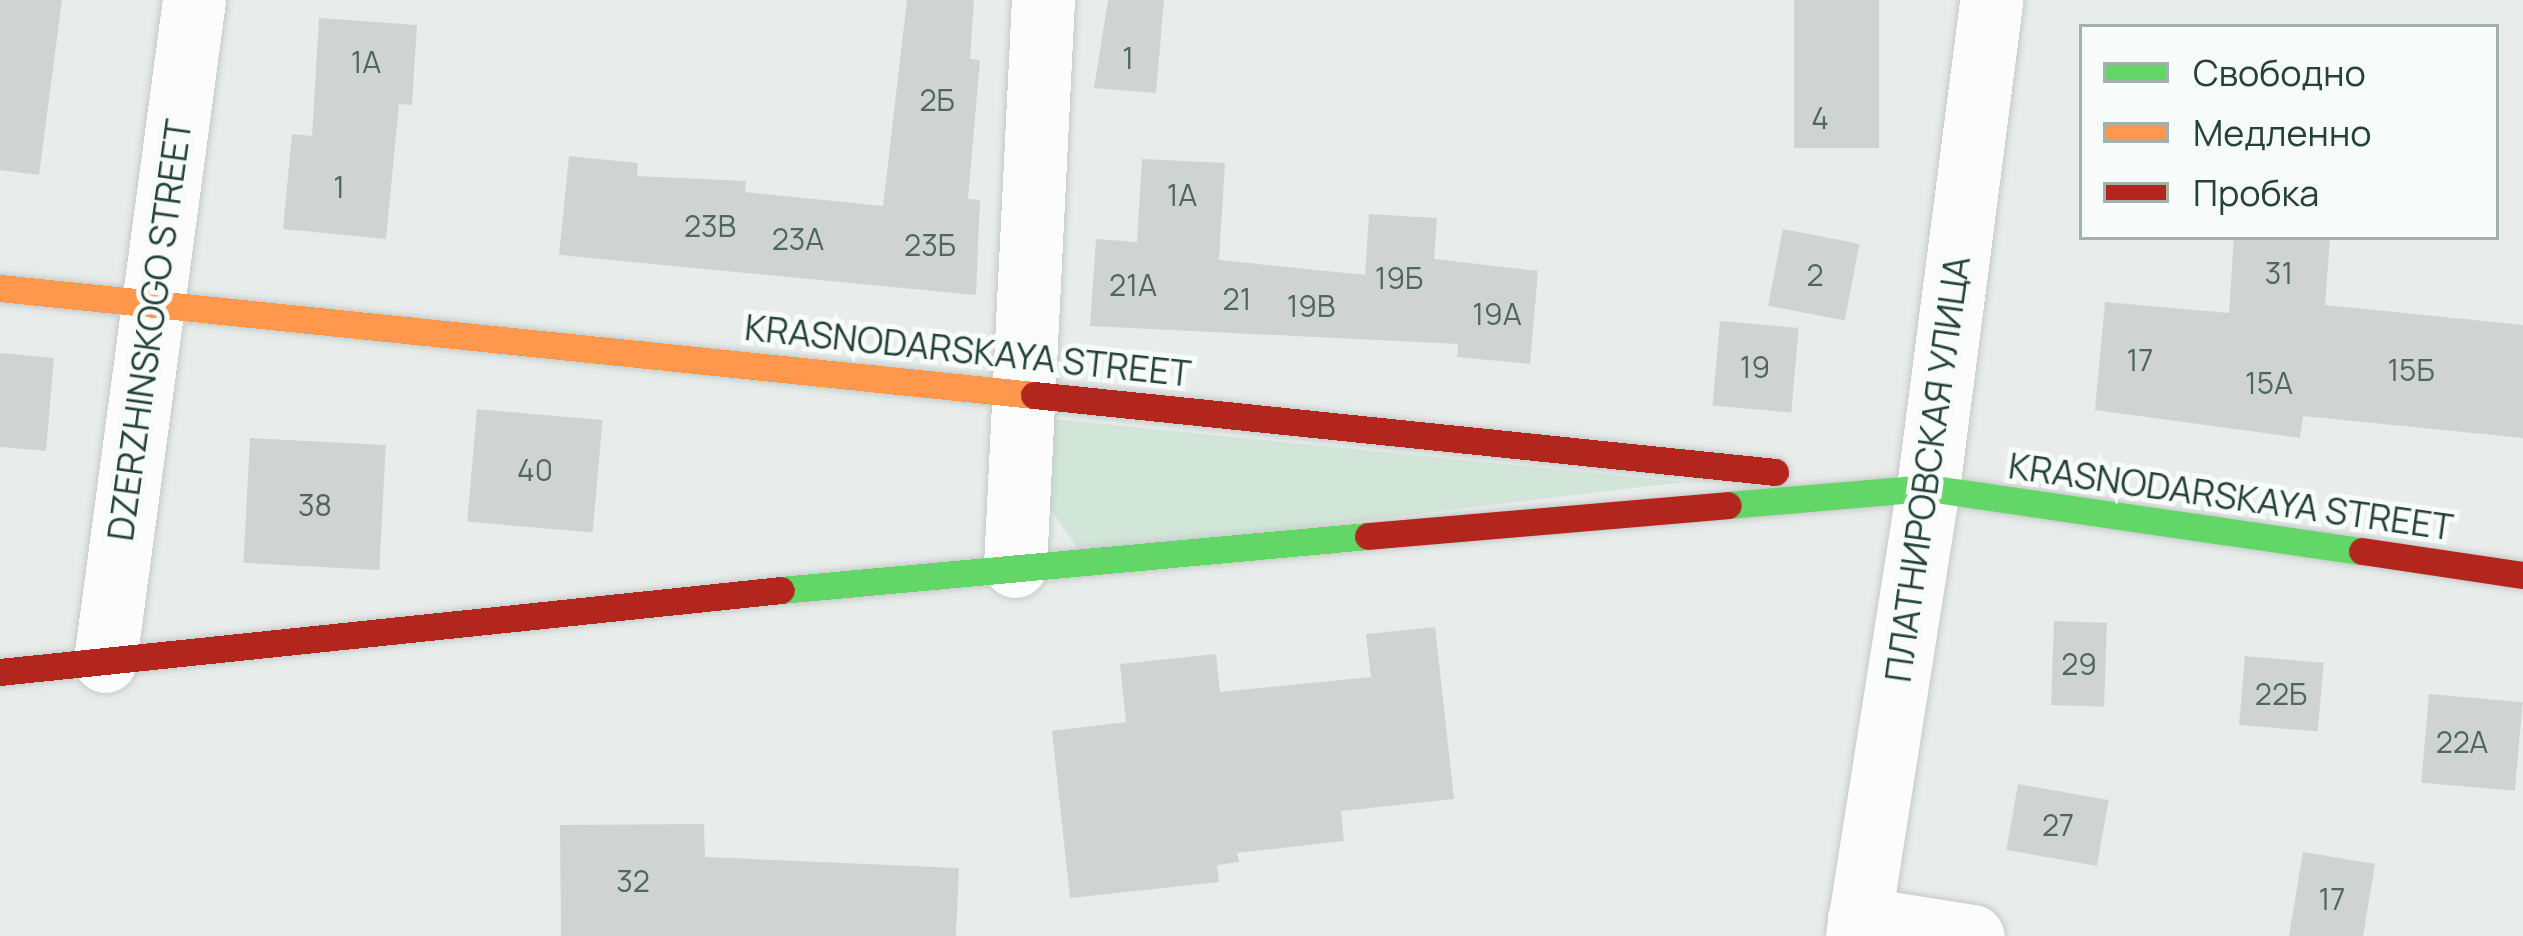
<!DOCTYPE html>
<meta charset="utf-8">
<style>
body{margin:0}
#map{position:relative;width:2523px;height:936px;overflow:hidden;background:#e8edeb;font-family:Manrope,sans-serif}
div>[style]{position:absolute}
.green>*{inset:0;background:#d1e6d8}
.building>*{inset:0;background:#cfd4d2;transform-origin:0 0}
.roads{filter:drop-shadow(0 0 3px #c5cac8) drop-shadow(0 0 3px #c5cac8)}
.street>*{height:63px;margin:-31.5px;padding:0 31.5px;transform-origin:31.5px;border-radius:31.5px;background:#fcfcfc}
.fast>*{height:27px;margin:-13.5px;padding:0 13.5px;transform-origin:13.5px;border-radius:13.5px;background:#63d668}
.slow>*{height:27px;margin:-13.5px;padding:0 13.5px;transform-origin:13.5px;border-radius:13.5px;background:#ff974d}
.jam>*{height:27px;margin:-13.5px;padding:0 13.5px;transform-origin:13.5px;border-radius:13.5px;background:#b3261e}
span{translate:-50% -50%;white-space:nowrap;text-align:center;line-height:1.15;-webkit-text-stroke:10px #f7fbf9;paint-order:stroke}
.number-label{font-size:30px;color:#506761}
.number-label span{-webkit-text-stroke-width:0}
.street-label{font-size:36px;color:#24423a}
.legend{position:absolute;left:2079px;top:24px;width:420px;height:216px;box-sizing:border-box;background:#f7fbf9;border:3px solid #a3b1ad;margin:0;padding:15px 21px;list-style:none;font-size:36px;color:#24423a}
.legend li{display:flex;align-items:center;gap:24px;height:60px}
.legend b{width:60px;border:3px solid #a3b1ad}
</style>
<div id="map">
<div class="green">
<i style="clip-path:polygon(1042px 418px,1684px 482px,1081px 554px,1033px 483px)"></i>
</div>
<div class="building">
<i style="clip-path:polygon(0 0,62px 0,39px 175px,0 170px)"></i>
<i style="clip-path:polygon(907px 0,974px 0,970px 59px,980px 60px,968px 199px,980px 200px,976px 295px,559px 255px,569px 156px,638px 163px,637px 176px,746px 181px,745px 192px,883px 206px)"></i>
<i style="clip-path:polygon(1108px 0,1164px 0,1156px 93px,1094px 88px)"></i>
<i style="left:1794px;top:0;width:85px;height:148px"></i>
<i style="clip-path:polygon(319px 18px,417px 25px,412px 105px,399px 104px,386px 239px,283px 229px,292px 134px,312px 136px)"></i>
<i style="clip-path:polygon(1142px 159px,1225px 163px,1219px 260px,1365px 275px,1369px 214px,1437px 218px,1434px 259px,1538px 271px,1530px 364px,1457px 357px,1458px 344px,1090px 326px,1096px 239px,1137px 242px)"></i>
<i style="left:1783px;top:229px;width:78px;height:78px;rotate:11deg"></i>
<i style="clip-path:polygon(2234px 237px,2330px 239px,2325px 305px,2523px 325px,2523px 438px,2303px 416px,2300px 438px,2095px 410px,2105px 302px,2229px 313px)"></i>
<i style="left:1720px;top:321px;width:79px;height:85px;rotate:5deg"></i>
<i style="clip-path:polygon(0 353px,54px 358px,46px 451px,0 447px)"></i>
<i style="left:477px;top:409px;width:126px;height:113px;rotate:5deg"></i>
<i style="left:250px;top:438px;width:136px;height:125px;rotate:3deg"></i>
<i style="left:2054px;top:621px;width:53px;height:84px;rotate:2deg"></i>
<i style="clip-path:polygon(1435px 627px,1454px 799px,1341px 811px,1344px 841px,1237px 853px,1239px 862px,1217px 865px,1219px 882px,1070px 898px,1052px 731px,1126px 722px,1120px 664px,1216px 654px,1220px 692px,1371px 677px,1366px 634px)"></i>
<i style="left:2245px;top:656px;width:79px;height:69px;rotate:5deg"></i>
<i style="left:2429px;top:694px;width:94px;height:89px;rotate:5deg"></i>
<i style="left:2018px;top:784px;width:92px;height:67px;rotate:10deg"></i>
<i style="clip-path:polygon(704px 824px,705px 857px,959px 868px,956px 936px,561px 936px,560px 825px)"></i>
<i style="clip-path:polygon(2303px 852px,2375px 864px,2363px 936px,2289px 936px)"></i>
</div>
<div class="roads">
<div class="street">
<i style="left:1015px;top:566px;width:567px;rotate:-87.17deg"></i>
<i style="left:105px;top:661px;width:667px;rotate:-82.33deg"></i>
<i style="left:1859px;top:918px;width:115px;rotate:9deg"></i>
<i style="left:1857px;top:936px;width:454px;rotate:-81deg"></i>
<i style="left:1928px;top:488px;width:492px;rotate:-82.6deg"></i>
</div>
<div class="fast">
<i style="left:1728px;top:505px;width:201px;rotate:-4.9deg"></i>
<i style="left:1928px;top:488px;width:439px;rotate:8.3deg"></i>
<i style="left:781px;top:590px;width:589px;rotate:-5.26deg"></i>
</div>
<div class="slow">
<i style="left:0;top:288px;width:1040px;rotate:5.91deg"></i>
</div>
<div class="jam">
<i style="left:1034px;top:395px;width:745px;rotate:5.93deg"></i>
<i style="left:1368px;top:536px;width:361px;rotate:-4.9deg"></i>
<i style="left:2362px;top:551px;width:163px;rotate:8.5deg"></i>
<i style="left:0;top:672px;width:785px;rotate:-5.99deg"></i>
</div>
</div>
<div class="number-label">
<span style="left:1128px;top:58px">1</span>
<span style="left:366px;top:62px">1А</span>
<span style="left:937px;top:100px">2Б</span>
<span style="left:1820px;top:118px">4</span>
<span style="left:339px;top:187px">1</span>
<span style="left:1182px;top:195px">1А</span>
<span style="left:710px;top:226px">23В</span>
<span style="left:798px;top:239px">23А</span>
<span style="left:930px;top:245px">23Б</span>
<span style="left:2279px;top:273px">31</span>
<span style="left:1815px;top:275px">2</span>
<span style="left:1399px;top:278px">19Б</span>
<span style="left:1133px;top:285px">21А</span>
<span style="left:1237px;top:299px">21</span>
<span style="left:1311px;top:306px">19В</span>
<span style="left:1497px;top:314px">19А</span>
<span style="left:2140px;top:360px">17</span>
<span style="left:1755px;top:367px">19</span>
<span style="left:2411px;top:370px">15Б</span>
<span style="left:2269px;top:383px">15А</span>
<span style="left:535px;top:470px">40</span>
<span style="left:315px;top:505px">38</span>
<span style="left:2079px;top:664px">29</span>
<span style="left:2281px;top:694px">22Б</span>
<span style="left:2462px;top:742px">22А</span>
<span style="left:2058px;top:825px">27</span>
<span style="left:633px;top:881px">32</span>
<span style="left:2332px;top:899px">17</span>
</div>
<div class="street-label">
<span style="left:149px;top:330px;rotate:-82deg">DZERZHINSKOGO STREET</span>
<span style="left:968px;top:350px;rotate:6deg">KRASNODARSKAYA STREET</span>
<span style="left:1927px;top:469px;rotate:-82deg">ПЛАТНИРОВСКАЯ УЛИЦА</span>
<span style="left:2231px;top:496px;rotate:8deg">KRASNODARSKAYA STREET</span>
</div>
<ul class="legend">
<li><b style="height:15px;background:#63d668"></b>Свободно</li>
<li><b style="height:15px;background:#ff974d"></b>Медленно</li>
<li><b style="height:15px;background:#b3261e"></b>Пробка</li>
</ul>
</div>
